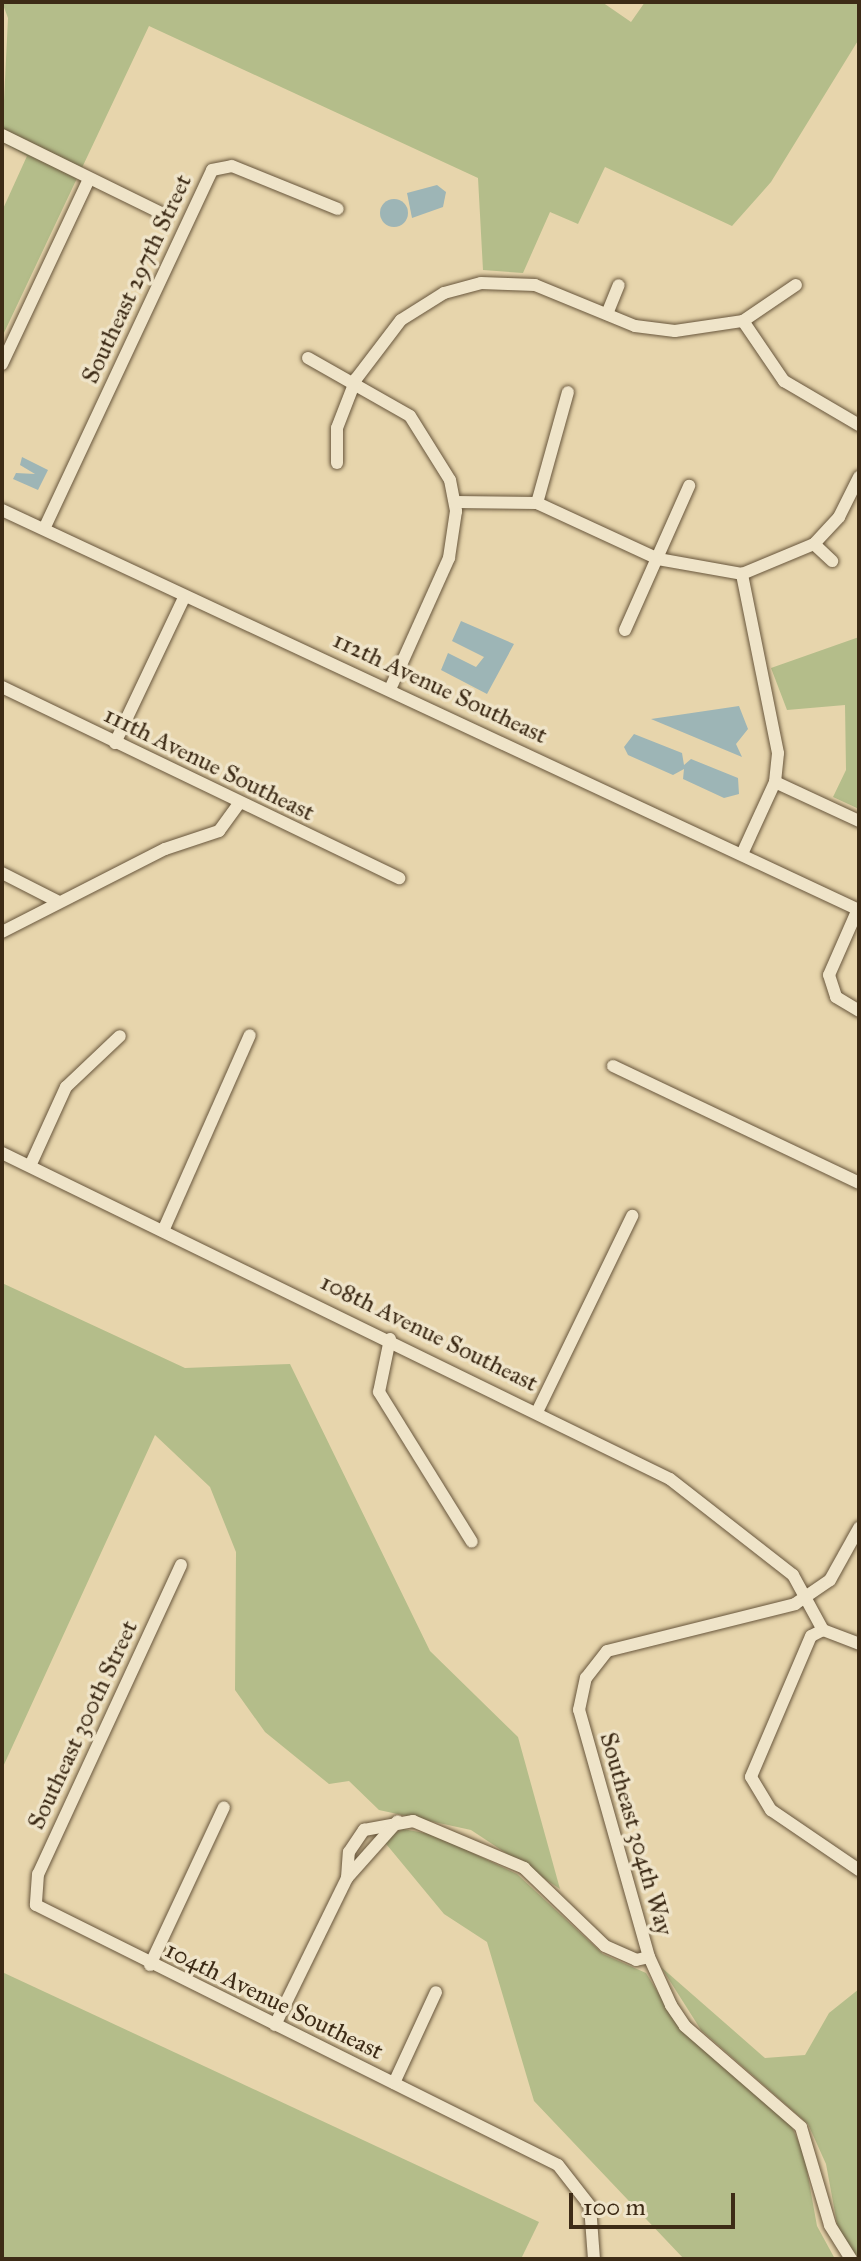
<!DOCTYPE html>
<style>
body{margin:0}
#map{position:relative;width:861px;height:2261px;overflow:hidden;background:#e7d5ac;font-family:"IM FELL Great Primer",serif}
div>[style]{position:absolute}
.green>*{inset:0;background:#b4bd8a}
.water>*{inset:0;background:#9db5b6}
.round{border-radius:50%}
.roads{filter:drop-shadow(0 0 2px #68563c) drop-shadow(0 0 2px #68563c)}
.minor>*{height:12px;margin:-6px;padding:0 6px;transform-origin:6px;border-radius:6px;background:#efe4c9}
span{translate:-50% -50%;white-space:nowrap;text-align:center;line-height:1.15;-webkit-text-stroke:7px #efe4c9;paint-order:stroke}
.street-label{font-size:24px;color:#3d2b16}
.frame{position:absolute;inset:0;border:4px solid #3d2b16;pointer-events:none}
.scale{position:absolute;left:569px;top:2193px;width:166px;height:36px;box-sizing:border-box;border:4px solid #3d2b16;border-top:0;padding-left:10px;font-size:24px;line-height:28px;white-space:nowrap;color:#3d2b16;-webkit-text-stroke:6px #efe4c9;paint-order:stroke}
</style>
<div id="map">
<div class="green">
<i style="clip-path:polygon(2px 2px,602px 2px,631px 22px,645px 2px,859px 2px,859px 39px,771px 182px,732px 226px,605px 167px,578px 224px,550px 212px,523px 273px,483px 270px,478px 178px,149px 26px,2px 337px,2px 211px,27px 156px,2px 142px,8px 18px)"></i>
<i style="clip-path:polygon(859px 637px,859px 809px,833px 797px,846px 770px,845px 705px,787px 710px,771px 668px)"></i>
<i style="clip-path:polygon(2px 1283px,185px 1368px,290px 1364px,430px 1651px,518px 1737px,560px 1889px,471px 1830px,379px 1810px,349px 1781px,329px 1784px,265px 1732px,235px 1690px,236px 1552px,210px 1487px,155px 1435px,2px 1769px)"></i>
<i style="clip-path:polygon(403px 1829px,435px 1835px,517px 1874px,603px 1954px,646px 1973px,681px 2030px,791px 2125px,804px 2154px,817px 2226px,835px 2259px,684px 2259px,534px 2101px,487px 1942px,444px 1914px,382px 1839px)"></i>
<i style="clip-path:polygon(661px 1967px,765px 2058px,805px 2055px,829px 2013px,859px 1989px,859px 2259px,838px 2229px,826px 2164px,808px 2124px,701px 2030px)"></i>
<i style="clip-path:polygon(2px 1972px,539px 2222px,521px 2259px,2px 2259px)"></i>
</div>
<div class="water">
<i style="clip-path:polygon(437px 185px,446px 192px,443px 207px,412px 218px,407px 193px)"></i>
<i class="round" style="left:380px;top:199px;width:28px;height:28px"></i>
<i style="clip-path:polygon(22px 457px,48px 470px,38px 490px,13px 479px,16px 473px,35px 474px,20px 465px)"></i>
<i style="clip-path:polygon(461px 621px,514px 644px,487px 694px,441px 670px,448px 653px,476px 667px,484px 657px,452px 641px)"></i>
<i style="clip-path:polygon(739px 706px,748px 729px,736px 744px,742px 757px,651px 719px)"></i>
<i style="clip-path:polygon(634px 734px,682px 753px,684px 765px,691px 759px,738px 778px,739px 794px,724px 798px,683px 779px,684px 769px,673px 775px,628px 755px,624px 747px)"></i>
</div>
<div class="roads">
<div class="minor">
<i style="left:2px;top:135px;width:182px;rotate:26.1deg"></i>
<i style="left:607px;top:314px;width:31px;rotate:-68deg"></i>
<i style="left:743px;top:321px;width:73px;rotate:55.7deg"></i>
<i style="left:784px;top:381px;width:87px;rotate:30.4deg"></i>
<i style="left:308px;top:358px;width:117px;rotate:29.6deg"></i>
<i style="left:410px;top:416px;width:75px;rotate:58deg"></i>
<i style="left:450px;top:480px;width:32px;rotate:79deg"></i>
<i style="left:456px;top:511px;width:48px;rotate:98.5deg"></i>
<i style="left:449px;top:558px;width:141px;rotate:114.2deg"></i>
<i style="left:2px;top:364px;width:204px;rotate:-64.8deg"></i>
<i style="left:337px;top:463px;width:35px;rotate:-90deg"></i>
<i style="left:337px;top:428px;width:53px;rotate:-68.8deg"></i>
<i style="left:356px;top:379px;width:74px;rotate:-52.7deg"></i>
<i style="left:401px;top:320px;width:51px;rotate:-32.1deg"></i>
<i style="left:444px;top:293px;width:38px;rotate:-15deg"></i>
<i style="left:481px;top:283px;width:54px;rotate:2.1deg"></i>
<i style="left:535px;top:285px;width:108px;rotate:22.3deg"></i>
<i style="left:635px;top:326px;width:40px;rotate:7.1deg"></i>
<i style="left:675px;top:331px;width:69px;rotate:-8.4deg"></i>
<i style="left:743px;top:321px;width:64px;rotate:-34.2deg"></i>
<i style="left:455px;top:502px;width:82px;rotate:0.7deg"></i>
<i style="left:537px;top:503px;width:133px;rotate:24.8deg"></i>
<i style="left:658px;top:559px;width:85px;rotate:10.1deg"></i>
<i style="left:742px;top:574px;width:78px;rotate:-22.6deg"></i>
<i style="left:814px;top:544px;width:37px;rotate:-47deg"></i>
<i style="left:839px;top:517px;width:45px;rotate:-63.4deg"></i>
<i style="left:537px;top:503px;width:115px;rotate:-74.4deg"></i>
<i style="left:2px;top:510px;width:946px;rotate:25.02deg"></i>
<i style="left:44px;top:529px;width:396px;rotate:-64.9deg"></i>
<i style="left:212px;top:170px;width:20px;rotate:-11deg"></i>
<i style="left:232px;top:166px;width:114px;rotate:22.1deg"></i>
<i style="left:814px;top:544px;width:25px;rotate:43deg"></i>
<i style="left:625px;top:630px;width:158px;rotate:-66deg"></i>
<i style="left:2px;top:687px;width:441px;rotate:25.7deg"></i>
<i style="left:115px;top:743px;width:161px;rotate:-64.6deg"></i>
<i style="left:775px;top:782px;width:93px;rotate:24.9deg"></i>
<i style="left:742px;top:854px;width:79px;rotate:-65.4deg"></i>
<i style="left:775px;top:782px;width:29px;rotate:-84deg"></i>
<i style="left:778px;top:753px;width:183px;rotate:-101.4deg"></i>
<i style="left:2px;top:873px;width:62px;rotate:27deg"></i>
<i style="left:858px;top:909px;width:72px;rotate:113.7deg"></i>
<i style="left:829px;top:975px;width:23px;rotate:72deg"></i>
<i style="left:836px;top:997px;width:27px;rotate:31deg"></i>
<i style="left:2px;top:932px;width:183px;rotate:-27deg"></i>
<i style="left:165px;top:849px;width:57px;rotate:-18.4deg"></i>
<i style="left:219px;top:831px;width:34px;rotate:-54deg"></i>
<i style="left:613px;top:1066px;width:272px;rotate:25.4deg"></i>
<i style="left:2px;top:1153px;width:743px;rotate:26.01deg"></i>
<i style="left:670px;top:1479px;width:156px;rotate:38deg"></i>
<i style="left:793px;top:1575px;width:63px;rotate:61.4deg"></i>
<i style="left:30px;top:1166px;width:87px;rotate:-65.5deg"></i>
<i style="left:66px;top:1087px;width:74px;rotate:-43.4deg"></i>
<i style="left:163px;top:1231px;width:214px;rotate:-66.1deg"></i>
<i style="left:390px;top:1339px;width:54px;rotate:101.7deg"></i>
<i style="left:379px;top:1392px;width:176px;rotate:58.2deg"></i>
<i style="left:538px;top:1410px;width:216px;rotate:-64.1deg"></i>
<i style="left:181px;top:1565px;width:340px;rotate:114.8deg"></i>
<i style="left:38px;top:1874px;width:31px;rotate:94deg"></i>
<i style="left:36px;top:1905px;width:583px;rotate:26.48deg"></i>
<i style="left:558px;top:2165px;width:52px;rotate:52deg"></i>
<i style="left:590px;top:2206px;width:53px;rotate:85.7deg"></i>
<i style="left:823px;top:1630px;width:13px;rotate:153deg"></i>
<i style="left:811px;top:1636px;width:153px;rotate:113.1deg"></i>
<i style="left:751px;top:1777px;width:39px;rotate:59deg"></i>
<i style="left:771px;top:1810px;width:107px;rotate:34.3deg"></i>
<i style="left:823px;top:1630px;width:39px;rotate:21deg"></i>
<i style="left:347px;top:1878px;width:26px;rotate:-86deg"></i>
<i style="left:349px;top:1852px;width:27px;rotate:-56deg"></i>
<i style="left:364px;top:1830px;width:50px;rotate:-10.4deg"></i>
<i style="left:413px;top:1821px;width:121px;rotate:22.9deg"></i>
<i style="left:524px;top:1868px;width:112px;rotate:43.9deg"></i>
<i style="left:605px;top:1946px;width:34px;rotate:24deg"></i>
<i style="left:636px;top:1960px;width:13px;rotate:-13deg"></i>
<i style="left:150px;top:1965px;width:174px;rotate:-64.9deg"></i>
<i style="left:275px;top:2025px;width:164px;rotate:-63.9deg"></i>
<i style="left:347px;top:1878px;width:76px;rotate:-48.2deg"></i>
<i style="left:394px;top:2083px;width:100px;rotate:-65.2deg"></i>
<i style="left:851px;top:2259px;width:40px;rotate:-122deg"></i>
<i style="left:830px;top:2225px;width:102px;rotate:-106.5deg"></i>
<i style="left:801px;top:2127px;width:154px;rotate:-139deg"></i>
<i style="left:685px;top:2026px;width:25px;rotate:-124deg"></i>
<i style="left:671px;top:2005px;width:53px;rotate:-114.6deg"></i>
<i style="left:649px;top:1957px;width:257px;rotate:-105.8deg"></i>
<i style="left:579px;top:1710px;width:33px;rotate:-78deg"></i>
<i style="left:586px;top:1678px;width:34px;rotate:-52deg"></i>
<i style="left:607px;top:1651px;width:194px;rotate:-14deg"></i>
<i style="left:795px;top:1604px;width:42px;rotate:-34.4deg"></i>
<i style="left:830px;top:1580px;width:60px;rotate:-60.9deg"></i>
</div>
</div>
<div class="street-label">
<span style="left:137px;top:279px;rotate:-65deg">Southeast 297th Street</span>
<span style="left:440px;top:688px;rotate:25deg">112th Avenue Southeast</span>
<span style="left:209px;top:764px;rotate:26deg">111th Avenue Southeast</span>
<span style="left:429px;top:1333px;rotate:26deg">108th Avenue Southeast</span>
<span style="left:83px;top:1725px;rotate:-65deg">Southeast 300th Street</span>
<span style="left:636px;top:1834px;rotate:74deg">Southeast 304th Way</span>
<span style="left:274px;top:2001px;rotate:26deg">104th Avenue Southeast</span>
</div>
<div class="frame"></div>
<div class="scale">100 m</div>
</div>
